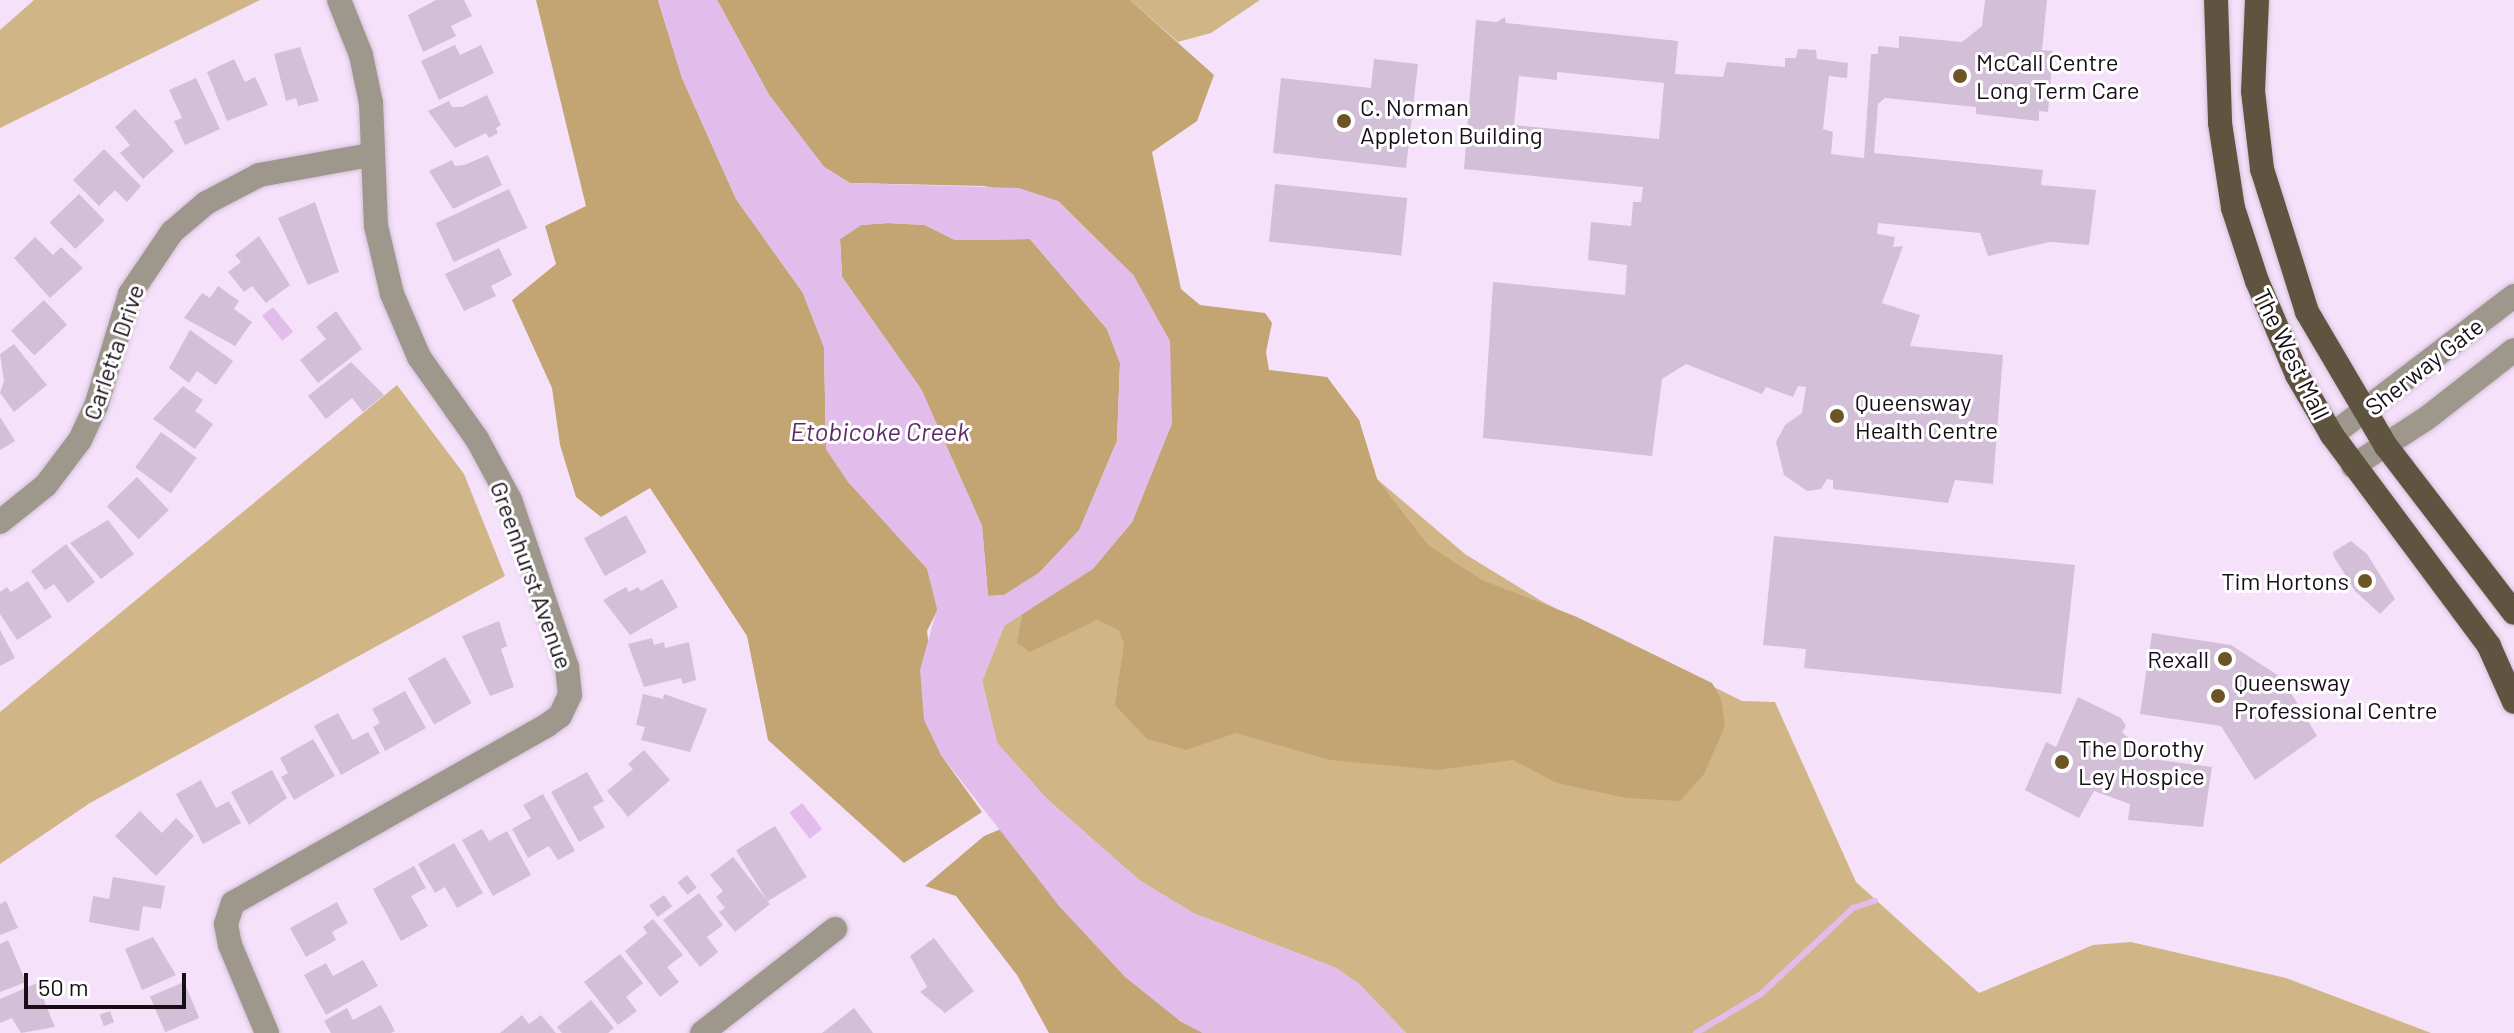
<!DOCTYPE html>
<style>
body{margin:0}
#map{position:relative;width:2514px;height:1033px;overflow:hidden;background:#f6e1fb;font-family:Barlow,sans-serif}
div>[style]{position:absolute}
.green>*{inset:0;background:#d0b687}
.forest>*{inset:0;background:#c2a573}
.water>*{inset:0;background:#e2bcea;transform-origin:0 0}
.stream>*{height:6px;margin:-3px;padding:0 3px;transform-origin:3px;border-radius:3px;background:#e2bcea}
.building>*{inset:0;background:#d4bfd8;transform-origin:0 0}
.roads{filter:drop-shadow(0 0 2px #d2bfd7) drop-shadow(0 0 2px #d2bfd7)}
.minor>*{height:24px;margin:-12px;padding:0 12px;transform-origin:12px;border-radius:12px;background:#9e978b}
.major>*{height:24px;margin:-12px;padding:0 12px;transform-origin:12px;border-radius:12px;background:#5f543f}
.dots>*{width:22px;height:22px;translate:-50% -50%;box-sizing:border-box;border:4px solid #fff;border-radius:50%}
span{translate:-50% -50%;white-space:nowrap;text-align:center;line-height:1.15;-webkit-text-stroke:6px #fff;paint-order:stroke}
.poi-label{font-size:24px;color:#170f18}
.left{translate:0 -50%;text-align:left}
.right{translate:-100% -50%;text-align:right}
.street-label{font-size:24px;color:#170f18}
.water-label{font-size:26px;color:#5c2d65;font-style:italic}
.scale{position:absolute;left:24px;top:973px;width:162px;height:36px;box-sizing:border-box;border:4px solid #170f18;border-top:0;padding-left:10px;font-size:24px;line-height:28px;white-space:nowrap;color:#170f18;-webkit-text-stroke:6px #fff;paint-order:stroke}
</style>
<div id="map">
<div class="green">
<i style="clip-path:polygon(34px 0,260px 0,0 128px,0 30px)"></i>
<i style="clip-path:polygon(1130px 0,1260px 0,1211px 33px,1178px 42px)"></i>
<i style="clip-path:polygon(1327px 377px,1359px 420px,1377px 479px,1465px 554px,1543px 602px,1742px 701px,1775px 702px,1856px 882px,1979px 993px,2093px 945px,2131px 942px,2286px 978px,2431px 1033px,1406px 1033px,1359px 984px,1336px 968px,1193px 913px,1139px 880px,1047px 799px,997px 743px,982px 681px,1004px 626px)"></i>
<i style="clip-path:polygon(397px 385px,464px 474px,505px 576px,90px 803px,0 864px,0 712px)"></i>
</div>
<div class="forest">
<i style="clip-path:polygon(536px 0,658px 0,682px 78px,736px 199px,803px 293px,824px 347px,826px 449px,848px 481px,927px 568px,938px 609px,927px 631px,941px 755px,982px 812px,904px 863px,768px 740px,747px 636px,650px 488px,601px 517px,576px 497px,560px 445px,552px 388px,512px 300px,556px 264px,545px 226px,586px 206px)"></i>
<i style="clip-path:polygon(717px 0,1130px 0,1214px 75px,1197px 121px,1152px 152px,1181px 289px,1200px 305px,1265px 313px,1272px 323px,1266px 352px,1269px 370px,1327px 377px,1359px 420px,1377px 479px,1428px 545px,1482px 580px,1577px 617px,1712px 683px,1721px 699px,1725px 726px,1704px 774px,1680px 801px,1626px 798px,1557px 783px,1513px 760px,1438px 770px,1330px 760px,1236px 733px,1186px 750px,1147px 739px,1115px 705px,1124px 644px,1119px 630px,1097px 620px,1030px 652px,1017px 643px,1023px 610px,1093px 569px,1132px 522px,1172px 423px,1134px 276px,1058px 201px,984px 186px,850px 183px,824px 167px,769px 95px)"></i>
<i style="clip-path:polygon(888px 223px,925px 225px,955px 240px,1030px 239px,1107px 329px,1120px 363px,1117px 441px,1079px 531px,1039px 573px,1004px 595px,988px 596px,982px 526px,921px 389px,842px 277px,840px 239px,861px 225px)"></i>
<i style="clip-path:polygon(1001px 829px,1060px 907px,1180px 1021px,1203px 1033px,1049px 1033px,1017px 975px,956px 896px,925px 886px,984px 836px)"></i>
</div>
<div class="water">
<i style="clip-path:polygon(evenodd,658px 0,717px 0,769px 95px,824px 167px,850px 183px,1019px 188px,1058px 201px,1134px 276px,1170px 341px,1172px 423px,1132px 522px,1093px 569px,1004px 626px,982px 681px,997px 743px,1047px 799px,1139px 880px,1193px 913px,1336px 968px,1359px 984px,1406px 1033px,1203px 1033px,1180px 1021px,1125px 977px,1060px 907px,941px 755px,924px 720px,920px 670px,937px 609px,927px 569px,848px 482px,826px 449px,824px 347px,803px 293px,736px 199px,682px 78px,658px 0,888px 223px,925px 225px,955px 240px,1030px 239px,1107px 329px,1120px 363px,1117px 441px,1079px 530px,1039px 573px,1004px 595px,988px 596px,982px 526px,921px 389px,842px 277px,840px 239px,861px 225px,888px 223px)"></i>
<i style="left:273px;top:307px;width:32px;height:14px;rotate:51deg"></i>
<i style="left:802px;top:803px;width:33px;height:16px;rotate:52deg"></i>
</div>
<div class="stream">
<i style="left:1696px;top:1033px;width:76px;rotate:-31deg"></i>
<i style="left:1761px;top:994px;width:126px;rotate:-43.1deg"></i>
<i style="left:1853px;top:908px;width:23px;rotate:-18deg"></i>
</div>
<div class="building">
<i style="clip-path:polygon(436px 0,464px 0,472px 16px,451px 26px,456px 36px,423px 52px,408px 15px)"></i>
<i style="clip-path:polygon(evenodd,1985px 0,2047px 0,2042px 50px,2053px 51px,2048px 112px,2039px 111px,2039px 121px,1976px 114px,1976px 107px,1885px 98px,1878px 104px,1874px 153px,2043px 170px,2041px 185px,2096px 190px,2089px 245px,2050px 242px,1988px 256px,1980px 233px,1878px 223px,1877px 234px,1895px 237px,1893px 247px,1903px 246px,1882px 303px,1920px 315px,1910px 346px,2003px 355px,1993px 484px,1955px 480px,1948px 503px,1833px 489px,1833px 480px,1827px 479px,1821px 489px,1807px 491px,1784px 475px,1776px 442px,1785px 425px,1802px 413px,1806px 387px,1798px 386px,1793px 397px,1766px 387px,1762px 394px,1686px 364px,1662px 379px,1652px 456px,1483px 438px,1493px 282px,1625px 295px,1627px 265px,1588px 260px,1591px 222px,1631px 226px,1633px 202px,1641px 202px,1643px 187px,1464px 169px,1476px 20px,1497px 22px,1505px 17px,1506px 23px,1678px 41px,1675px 74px,1723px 77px,1727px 62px,1785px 67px,1785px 58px,1796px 58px,1798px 49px,1816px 50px,1817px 59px,1848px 63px,1847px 78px,1829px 76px,1823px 129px,1833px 132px,1831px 154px,1864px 158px,1871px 54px,1878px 54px,1878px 46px,1899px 48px,1899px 36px,1962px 42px,1982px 26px,1985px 0,1557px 72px,1664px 83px,1659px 139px,1514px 125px,1519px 76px,1557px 80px,1557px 72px)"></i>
<i style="clip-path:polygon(455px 45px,460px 55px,481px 45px,494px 73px,439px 100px,421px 61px)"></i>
<i style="clip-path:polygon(300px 47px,319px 101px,298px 106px,296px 98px,286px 101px,274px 54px)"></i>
<i style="clip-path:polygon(234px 59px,245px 82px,255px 77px,268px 105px,227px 121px,207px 72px)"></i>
<i style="clip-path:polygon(1374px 59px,1418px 64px,1406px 168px,1273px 153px,1281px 78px,1371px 88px)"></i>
<i style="clip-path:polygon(196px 78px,220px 129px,185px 145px,174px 121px,182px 118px,169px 90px)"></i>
<i style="clip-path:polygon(487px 95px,501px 125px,496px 128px,498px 133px,489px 138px,486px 133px,455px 148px,428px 111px,449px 101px,452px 107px,462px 107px)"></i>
<i style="clip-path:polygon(135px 109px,174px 151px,143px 179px,120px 153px,130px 145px,115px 127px)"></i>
<i style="clip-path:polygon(104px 149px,141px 186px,127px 202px,115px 190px,99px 206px,73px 180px)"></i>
<i style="clip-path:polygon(488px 155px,502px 185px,453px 209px,429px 171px,452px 160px,455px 166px,464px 165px)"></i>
<i style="left:1275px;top:184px;width:133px;height:58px;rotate:6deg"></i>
<i style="left:509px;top:189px;width:43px;height:81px;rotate:65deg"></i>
<i style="left:79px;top:194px;width:37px;height:41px;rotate:46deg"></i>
<i style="clip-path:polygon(315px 202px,339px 272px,308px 285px,278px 218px)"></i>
<i style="clip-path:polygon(259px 236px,290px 285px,266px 303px,252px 286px,244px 292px,228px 272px,241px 262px,235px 255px)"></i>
<i style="clip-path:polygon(35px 237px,53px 255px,61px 247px,83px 268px,50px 298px,14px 258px)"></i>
<i style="clip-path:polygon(499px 248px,512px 275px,491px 286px,496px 296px,464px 311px,445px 274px)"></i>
<i style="clip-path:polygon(218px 286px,239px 301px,234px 309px,252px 322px,235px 346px,184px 318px,202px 293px,210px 298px)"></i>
<i style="left:44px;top:300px;width:34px;height:45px;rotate:47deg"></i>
<i style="clip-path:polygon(336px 311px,362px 349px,318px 383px,300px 360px,326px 339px,316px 327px)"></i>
<i style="clip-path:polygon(190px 330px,233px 361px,216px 385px,197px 371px,189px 383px,169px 368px)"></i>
<i style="clip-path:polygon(14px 344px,47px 385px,14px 412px,0 393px,4px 381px,0 354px)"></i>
<i style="clip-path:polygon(351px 362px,384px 395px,363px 412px,352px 398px,326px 419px,308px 396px)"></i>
<i style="clip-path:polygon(183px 386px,203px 400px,195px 411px,213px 424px,195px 449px,153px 419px)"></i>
<i style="clip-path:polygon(0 417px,15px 441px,0 450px)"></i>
<i style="left:161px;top:432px;width:44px;height:44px;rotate:36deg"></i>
<i style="left:137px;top:477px;width:46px;height:42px;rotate:46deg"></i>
<i style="left:626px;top:515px;width:43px;height:48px;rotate:61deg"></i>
<i style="clip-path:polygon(108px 520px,134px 554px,101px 579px,70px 543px)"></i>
<i style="clip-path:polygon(1774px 536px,2075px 565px,2061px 694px,1804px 668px,1806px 649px,1763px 645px)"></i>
<i style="clip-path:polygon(2351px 541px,2367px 554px,2395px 599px,2380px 614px,2355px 591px,2334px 557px,2333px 552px)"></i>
<i style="clip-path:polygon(66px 544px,95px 582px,68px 603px,54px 584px,45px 590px,31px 571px)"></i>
<i style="clip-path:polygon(662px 579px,678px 607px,630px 635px,603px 600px,626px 587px,629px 592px,638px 587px,641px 591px)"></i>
<i style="clip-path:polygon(28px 581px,52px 617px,17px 640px,0 614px,0 592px,7px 587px,11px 592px)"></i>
<i style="clip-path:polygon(499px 621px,507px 646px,501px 649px,514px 687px,490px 696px,462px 636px)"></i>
<i style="clip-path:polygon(0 630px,15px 658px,0 666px)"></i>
<i style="clip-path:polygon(2152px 633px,2231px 645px,2282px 678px,2317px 736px,2255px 780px,2221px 726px,2140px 714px)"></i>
<i style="clip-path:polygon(652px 638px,654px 645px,664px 642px,665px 648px,689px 642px,696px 680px,683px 684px,681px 678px,644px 687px,628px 644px)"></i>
<i style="left:445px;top:657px;width:53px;height:43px;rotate:60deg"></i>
<i style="clip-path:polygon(405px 691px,426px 728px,385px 751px,373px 727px,380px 723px,372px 709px)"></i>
<i style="clip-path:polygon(643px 694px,663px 699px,664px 694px,707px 709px,690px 752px,641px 740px,645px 727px,636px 725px)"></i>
<i style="clip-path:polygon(2078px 697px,2121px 718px,2126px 726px,2122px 732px,2138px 747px,2137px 757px,2212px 767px,2203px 827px,2128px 820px,2130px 804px,2094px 791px,2079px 818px,2025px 790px,2046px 742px,2056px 747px)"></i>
<i style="clip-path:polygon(338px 713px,353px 740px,368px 732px,380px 753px,341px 775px,314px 726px)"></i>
<i style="clip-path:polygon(313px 739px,335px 776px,294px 800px,281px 777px,288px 773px,280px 758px)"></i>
<i style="clip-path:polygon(644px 750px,670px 780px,628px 817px,607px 791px,633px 769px,628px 764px)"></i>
<i style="clip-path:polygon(272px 770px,287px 798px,249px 825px,231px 792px)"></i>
<i style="clip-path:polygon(587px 772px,604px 801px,593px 807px,605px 827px,579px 842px,551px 792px)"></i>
<i style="clip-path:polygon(201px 780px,216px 808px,229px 801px,241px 823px,203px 844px,176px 794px)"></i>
<i style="clip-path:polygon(543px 794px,575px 851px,558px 860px,549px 846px,528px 858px,512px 829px,531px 818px,523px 805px)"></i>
<i style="clip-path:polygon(140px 811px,162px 833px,176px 818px,194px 836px,156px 876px,115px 836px)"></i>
<i style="left:775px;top:826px;width:60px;height:46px;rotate:58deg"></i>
<i style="clip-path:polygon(482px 829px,489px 841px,507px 831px,531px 875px,493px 896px,462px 840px)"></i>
<i style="clip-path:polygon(454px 843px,483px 893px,457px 908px,445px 887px,435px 893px,418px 864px)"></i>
<i style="clip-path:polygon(733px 857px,770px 904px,735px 932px,719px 912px,725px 908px,716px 897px,723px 891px,710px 875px)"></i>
<i style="clip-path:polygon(414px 866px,426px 888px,411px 896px,428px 926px,401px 941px,373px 889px)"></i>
<i style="left:687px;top:875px;width:16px;height:12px;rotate:52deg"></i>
<i style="clip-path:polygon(113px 877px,165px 886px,161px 909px,143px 906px,139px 931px,89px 922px,93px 896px,109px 899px)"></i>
<i style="clip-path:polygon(699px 893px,723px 925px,707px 937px,718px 952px,700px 967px,663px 920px)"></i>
<i style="left:664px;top:895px;width:14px;height:18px;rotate:54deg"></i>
<i style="clip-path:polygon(6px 901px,18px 928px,0 935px,0 904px)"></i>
<i style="clip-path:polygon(337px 902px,348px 923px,332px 932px,336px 940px,306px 957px,290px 928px)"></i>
<i style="clip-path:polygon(653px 919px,683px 955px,667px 967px,679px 982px,660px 997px,625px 951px,647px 933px,643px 927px)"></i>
<i style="clip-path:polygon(153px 937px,176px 975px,142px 990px,125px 949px)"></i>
<i style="clip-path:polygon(934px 938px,974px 991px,945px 1013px,920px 992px,927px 987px,910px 956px)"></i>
<i style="clip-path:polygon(8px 940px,26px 982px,0 992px,0 944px)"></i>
<i style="clip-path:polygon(620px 954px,643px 983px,626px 997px,637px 1011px,618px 1025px,584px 982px)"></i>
<i style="clip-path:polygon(363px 960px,378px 986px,326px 1015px,304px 975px,326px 963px,333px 976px)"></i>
<i style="left:184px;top:982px;width:39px;height:37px;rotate:67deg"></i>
<i style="clip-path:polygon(37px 983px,55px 1027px,21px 1033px,12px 1018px,0 1023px,0 999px)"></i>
<i style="clip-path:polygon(591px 1000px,614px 1028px,608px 1033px,562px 1033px,557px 1027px)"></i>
<i style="clip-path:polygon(381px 1005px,395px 1031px,391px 1033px,331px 1033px,324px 1021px,347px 1008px,353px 1020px)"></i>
<i style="clip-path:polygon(854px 1008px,873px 1033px,822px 1033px)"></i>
<i style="left:110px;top:1011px;width:12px;height:11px;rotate:70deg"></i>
<i style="clip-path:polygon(522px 1015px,529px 1024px,541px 1015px,556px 1033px,500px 1033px)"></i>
</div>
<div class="roads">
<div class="minor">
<i style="left:2332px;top:435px;width:229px;rotate:-37.4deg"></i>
<i style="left:2353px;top:466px;width:88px;rotate:-33deg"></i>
<i style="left:2427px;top:418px;width:110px;rotate:-38deg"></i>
<i style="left:0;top:522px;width:59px;rotate:-38.8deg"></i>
<i style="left:46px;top:485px;width:56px;rotate:-52.9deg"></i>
<i style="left:80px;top:440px;width:38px;rotate:-65deg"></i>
<i style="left:96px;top:406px;width:117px;rotate:-73.1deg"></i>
<i style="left:130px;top:294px;width:75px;rotate:-55.9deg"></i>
<i style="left:172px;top:232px;width:45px;rotate:-40.5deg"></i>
<i style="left:206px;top:203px;width:60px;rotate:-27.8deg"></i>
<i style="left:259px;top:175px;width:113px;rotate:-10.2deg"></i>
<i style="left:267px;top:1033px;width:95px;rotate:-112.8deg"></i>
<i style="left:230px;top:945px;width:21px;rotate:-101deg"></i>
<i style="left:226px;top:924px;width:22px;rotate:-72deg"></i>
<i style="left:233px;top:903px;width:360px;rotate:-29.5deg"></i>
<i style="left:546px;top:726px;width:17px;rotate:-36deg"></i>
<i style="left:560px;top:716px;width:23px;rotate:-65deg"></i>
<i style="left:570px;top:695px;width:28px;rotate:-96deg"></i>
<i style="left:567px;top:667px;width:176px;rotate:-108.8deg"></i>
<i style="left:510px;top:500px;width:69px;rotate:-118.4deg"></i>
<i style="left:477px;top:439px;width:100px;rotate:-125.3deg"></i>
<i style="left:419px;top:357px;width:69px;rotate:-113.2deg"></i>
<i style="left:392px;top:294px;width:70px;rotate:-103.2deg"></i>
<i style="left:376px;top:226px;width:123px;rotate:-92.3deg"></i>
<i style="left:371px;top:103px;width:49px;rotate:-101.8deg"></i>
<i style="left:361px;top:55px;width:59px;rotate:-111.8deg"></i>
<i style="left:702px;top:1033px;width:169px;rotate:-38deg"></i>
</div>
<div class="major">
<i style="left:2216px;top:0;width:123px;rotate:88.1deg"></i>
<i style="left:2220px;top:123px;width:86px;rotate:81.3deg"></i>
<i style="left:2233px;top:208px;width:77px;rotate:71.8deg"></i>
<i style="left:2257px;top:281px;width:102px;rotate:66.9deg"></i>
<i style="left:2297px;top:375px;width:69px;rotate:59.7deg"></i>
<i style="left:2332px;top:435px;width:263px;rotate:53.3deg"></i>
<i style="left:2489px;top:646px;width:61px;rotate:65.9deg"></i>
<i style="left:2257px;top:0;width:91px;rotate:92.5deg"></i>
<i style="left:2253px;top:91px;width:79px;rotate:83.4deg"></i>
<i style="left:2262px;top:169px;width:150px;rotate:72.5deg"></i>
<i style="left:2307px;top:312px;width:156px;rotate:59.5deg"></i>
<i style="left:2386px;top:446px;width:210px;rotate:52.5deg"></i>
</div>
</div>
<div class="dots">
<i style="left:1960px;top:76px;background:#6d5425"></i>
<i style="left:1344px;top:121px;background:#6d5425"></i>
<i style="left:1837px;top:416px;background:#6d5425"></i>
<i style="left:2365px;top:581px;background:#6d5425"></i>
<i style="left:2225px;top:659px;background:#6d5425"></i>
<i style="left:2218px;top:696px;background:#6d5425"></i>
<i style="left:2062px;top:762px;background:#6d5425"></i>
</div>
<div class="poi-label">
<span class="left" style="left:1976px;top:76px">McCall Centre<br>Long Term Care</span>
<span class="left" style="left:1360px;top:121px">C. Norman<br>Appleton Building</span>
<span class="left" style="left:1855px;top:416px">Queensway<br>Health Centre</span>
<span class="right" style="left:2349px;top:581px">Tim Hortons</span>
<span class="right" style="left:2209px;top:659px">Rexall</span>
<span class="left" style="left:2234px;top:696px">Queensway<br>Professional Centre</span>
<span class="left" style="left:2078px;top:762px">The Dorothy<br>Ley Hospice</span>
</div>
<div class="street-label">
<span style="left:113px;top:352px;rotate:-71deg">Carletta Drive</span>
<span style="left:2292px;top:354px;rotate:64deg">The West Mall</span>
<span style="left:2424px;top:366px;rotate:-38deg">Sherway Gate</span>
<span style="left:532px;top:575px;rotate:70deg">Greenhurst Avenue</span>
</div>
<div class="water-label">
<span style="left:880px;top:431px">Etobicoke Creek</span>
</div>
<div class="scale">50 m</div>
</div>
